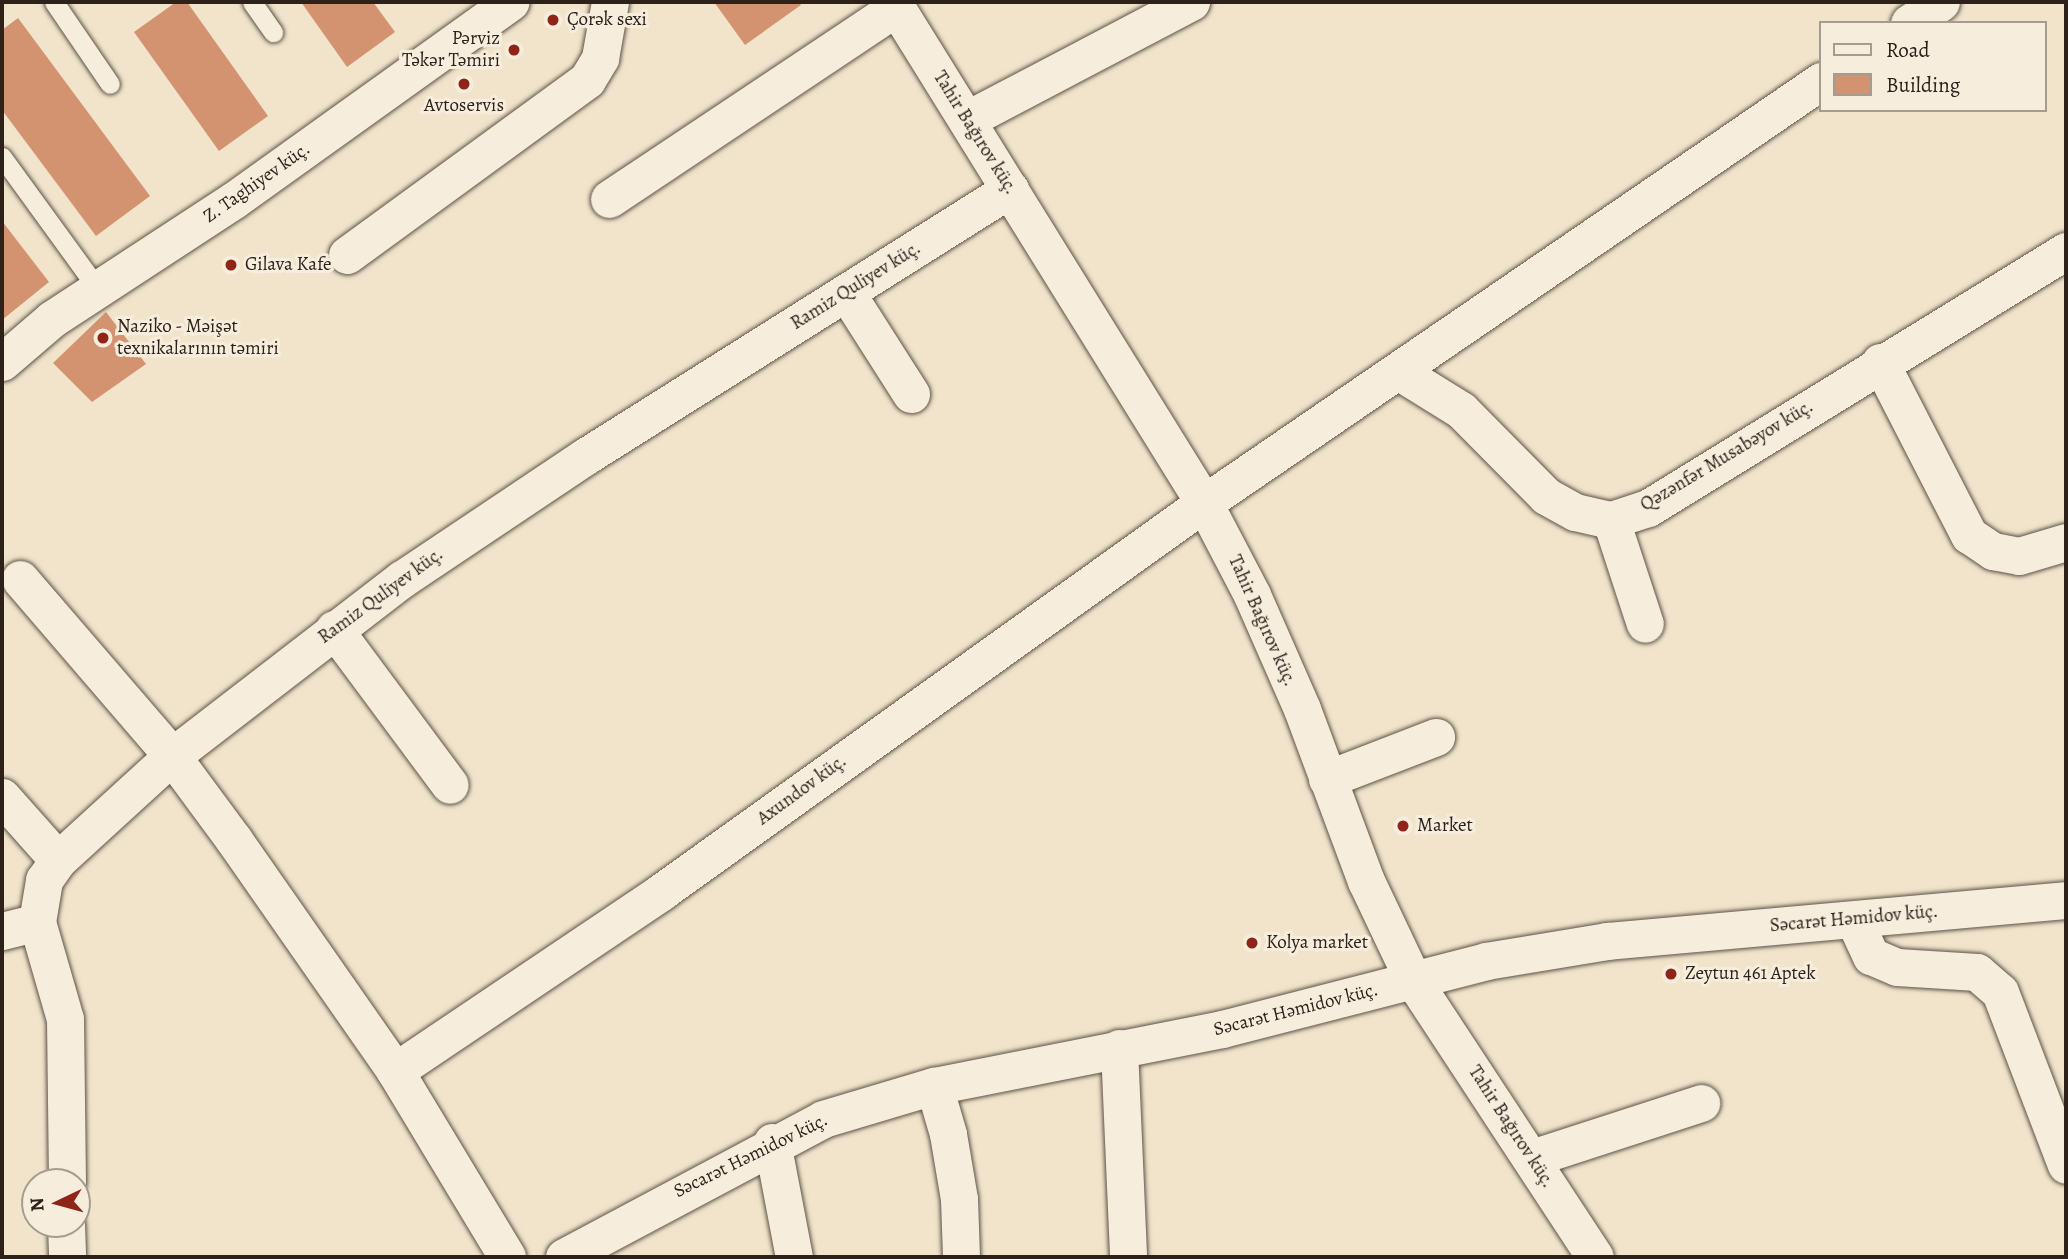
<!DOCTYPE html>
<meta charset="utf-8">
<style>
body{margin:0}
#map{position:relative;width:2068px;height:1259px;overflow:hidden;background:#f1e4cb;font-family:Alegreya,serif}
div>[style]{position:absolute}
.building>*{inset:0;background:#d49370}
.roads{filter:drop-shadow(0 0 2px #5e5246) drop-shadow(0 0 2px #5e5246)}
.lane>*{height:19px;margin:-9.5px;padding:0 9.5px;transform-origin:9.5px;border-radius:9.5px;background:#f6eddd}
.street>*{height:37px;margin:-18.5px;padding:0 18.5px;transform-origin:18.5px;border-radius:18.5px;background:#f6eddd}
.dots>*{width:19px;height:19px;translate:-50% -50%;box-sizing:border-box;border:4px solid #f6eddd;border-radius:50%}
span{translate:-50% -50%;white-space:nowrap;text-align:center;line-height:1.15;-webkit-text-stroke:6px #f6eddd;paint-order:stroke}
.poi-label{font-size:19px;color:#2d211a}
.left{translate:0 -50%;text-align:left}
.right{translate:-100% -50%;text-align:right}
.street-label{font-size:19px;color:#2d211a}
.frame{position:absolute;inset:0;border:4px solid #2d211a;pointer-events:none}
.legend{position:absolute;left:1819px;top:21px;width:228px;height:91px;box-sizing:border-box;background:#f6eddd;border:2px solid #a69b8f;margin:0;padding:9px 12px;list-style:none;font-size:21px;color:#2d211a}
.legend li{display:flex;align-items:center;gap:14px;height:35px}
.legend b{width:35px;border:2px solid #a69b8f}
.north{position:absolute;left:21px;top:1168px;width:70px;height:70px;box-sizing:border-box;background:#f6eddd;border:2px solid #a69b8f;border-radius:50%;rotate:265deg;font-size:19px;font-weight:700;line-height:28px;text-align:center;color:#2d211a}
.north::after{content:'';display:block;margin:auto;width:24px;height:32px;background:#8f2418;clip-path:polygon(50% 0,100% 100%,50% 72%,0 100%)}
</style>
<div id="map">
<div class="building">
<i style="clip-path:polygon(176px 2px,187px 2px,268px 116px,219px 151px,134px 32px)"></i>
<i style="clip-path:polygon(301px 2px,373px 2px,395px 32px,347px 67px)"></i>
<i style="clip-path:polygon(714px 2px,799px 2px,801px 5px,745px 45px)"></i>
<i style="clip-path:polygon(18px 18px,150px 196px,96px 236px,2px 110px,2px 30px)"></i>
<i style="clip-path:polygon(2px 221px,49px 282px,2px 320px)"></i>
<i style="clip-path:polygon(106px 312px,146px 364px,92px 402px,53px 363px)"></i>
</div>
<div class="roads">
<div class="lane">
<i style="left:54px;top:2px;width:99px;rotate:55.7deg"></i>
<i style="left:252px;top:2px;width:37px;rotate:55deg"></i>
<i style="left:2px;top:157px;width:163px;rotate:54deg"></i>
</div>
<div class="street">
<i style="left:893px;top:2px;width:590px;rotate:58.17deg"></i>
<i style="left:1204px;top:503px;width:104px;rotate:62.4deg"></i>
<i style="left:1252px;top:595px;width:124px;rotate:66.3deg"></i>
<i style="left:1302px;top:709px;width:184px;rotate:69.6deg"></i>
<i style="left:1366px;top:881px;width:110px;rotate:64.6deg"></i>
<i style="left:1413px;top:980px;width:331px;rotate:56.7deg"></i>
<i style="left:1909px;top:23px;width:38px;rotate:-33deg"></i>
<i style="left:968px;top:119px;width:252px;rotate:-27.7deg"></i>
<i style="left:609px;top:199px;width:346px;rotate:-33.7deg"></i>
<i style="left:347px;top:255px;width:297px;rotate:-36.1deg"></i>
<i style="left:587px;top:80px;width:26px;rotate:-59deg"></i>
<i style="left:600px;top:58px;width:57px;rotate:-79.9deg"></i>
<i style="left:846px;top:292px;width:121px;rotate:57.5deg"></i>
<i style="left:2px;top:362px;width:66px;rotate:-40.7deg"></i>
<i style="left:52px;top:319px;width:217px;rotate:-33.2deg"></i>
<i style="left:234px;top:200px;width:340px;rotate:-35.6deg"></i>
<i style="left:1880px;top:362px;width:195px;rotate:62.8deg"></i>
<i style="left:1969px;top:535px;width:29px;rotate:34deg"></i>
<i style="left:1993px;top:551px;width:26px;rotate:11deg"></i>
<i style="left:2019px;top:556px;width:49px;rotate:-16.6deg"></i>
<i style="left:1398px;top:371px;width:74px;rotate:31.8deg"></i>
<i style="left:1461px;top:410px;width:121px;rotate:45.3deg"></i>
<i style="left:1546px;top:496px;width:33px;rotate:29deg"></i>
<i style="left:1575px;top:512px;width:37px;rotate:13deg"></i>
<i style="left:1611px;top:520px;width:39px;rotate:-18deg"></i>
<i style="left:1648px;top:508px;width:491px;rotate:-31.6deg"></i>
<i style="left:1611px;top:520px;width:109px;rotate:71.9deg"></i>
<i style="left:20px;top:579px;width:233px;rotate:49.3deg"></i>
<i style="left:172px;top:756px;width:104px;rotate:53.6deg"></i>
<i style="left:234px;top:840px;width:282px;rotate:55.1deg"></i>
<i style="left:395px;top:1071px;width:217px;rotate:58.9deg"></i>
<i style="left:334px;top:629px;width:194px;rotate:53.4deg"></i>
<i style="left:1327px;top:779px;width:117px;rotate:-21.1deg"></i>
<i style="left:2px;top:797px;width:84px;rotate:48.4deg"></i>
<i style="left:1854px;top:920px;width:40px;rotate:65deg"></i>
<i style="left:1871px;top:956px;width:28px;rotate:23deg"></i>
<i style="left:1897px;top:967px;width:80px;rotate:3.6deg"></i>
<i style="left:1977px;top:972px;width:30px;rotate:41deg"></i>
<i style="left:2000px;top:992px;width:185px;rotate:69.1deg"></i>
<i style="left:2px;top:931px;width:36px;rotate:-14deg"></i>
<i style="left:1119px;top:1048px;width:209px;rotate:87.5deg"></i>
<i style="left:395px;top:1071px;width:321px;rotate:-33.9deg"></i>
<i style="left:661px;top:892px;width:668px;rotate:-35.62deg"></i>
<i style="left:1204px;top:503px;width:748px;rotate:-34.37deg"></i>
<i style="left:934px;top:1086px;width:50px;rotate:73.7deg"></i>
<i style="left:948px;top:1134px;width:66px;rotate:80.4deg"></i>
<i style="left:959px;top:1199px;width:58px;rotate:88deg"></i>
<i style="left:772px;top:1142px;width:117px;rotate:79.2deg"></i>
<i style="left:1532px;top:1158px;width:178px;rotate:-18deg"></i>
<i style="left:67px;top:1182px;width:163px;rotate:-90.7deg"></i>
<i style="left:65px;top:1019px;width:101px;rotate:-106.1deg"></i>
<i style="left:37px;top:922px;width:43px;rotate:-80.5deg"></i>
<i style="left:44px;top:880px;width:24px;rotate:-55deg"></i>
<i style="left:58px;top:860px;width:154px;rotate:-42.4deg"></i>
<i style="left:172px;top:756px;width:290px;rotate:-37.6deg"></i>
<i style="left:402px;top:579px;width:221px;rotate:-33.8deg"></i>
<i style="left:586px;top:456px;width:501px;rotate:-32.2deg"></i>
<i style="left:66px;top:1224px;width:33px;rotate:88deg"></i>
<i style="left:564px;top:1257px;width:293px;rotate:-28deg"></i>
<i style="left:823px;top:1119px;width:116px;rotate:-16.6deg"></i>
<i style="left:934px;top:1086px;width:294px;rotate:-11.2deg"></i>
<i style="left:1222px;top:1029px;width:273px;rotate:-14.4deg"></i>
<i style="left:1486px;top:961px;width:123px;rotate:-9.4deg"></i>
<i style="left:1607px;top:941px;width:461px;rotate:-5.1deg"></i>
</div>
</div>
<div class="dots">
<i style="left:553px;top:20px;background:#8f2418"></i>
<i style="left:514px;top:50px;background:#8f2418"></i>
<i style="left:464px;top:84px;background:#8f2418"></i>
<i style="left:231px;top:265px;background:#8f2418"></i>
<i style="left:103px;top:338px;background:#8f2418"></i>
<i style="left:1403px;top:826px;background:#8f2418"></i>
<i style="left:1252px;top:943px;background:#8f2418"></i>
<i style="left:1671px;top:974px;background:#8f2418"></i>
</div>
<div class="poi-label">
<span class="left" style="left:567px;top:20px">Çorək sexi</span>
<span class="right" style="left:500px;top:50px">Pərviz<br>Təkər Təmiri</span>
<span style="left:464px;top:106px">Avtoservis</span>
<span class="left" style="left:245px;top:265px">Gilava Kafe</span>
<span class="left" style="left:117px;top:338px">Naziko - Məişət<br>texnikalarının təmiri</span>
<span class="left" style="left:1417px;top:826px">Market</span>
<span class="left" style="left:1266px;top:943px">Kolya market</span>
<span class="left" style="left:1685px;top:974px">Zeytun 461 Aptek</span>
</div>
<div class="street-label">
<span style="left:975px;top:133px;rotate:58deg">Tahir Bağırov küç.</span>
<span style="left:257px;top:183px;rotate:-35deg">Z. Taghiyev küç.</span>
<span style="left:856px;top:286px;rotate:-32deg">Ramiz Quliyev küç.</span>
<span style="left:1727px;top:456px;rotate:-31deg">Qəzənfər Musabəyov küç.</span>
<span style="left:381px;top:596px;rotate:-36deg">Ramiz Quliyev küç.</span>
<span style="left:1262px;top:621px;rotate:66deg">Tahir Bağırov küç.</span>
<span style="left:802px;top:790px;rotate:-36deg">Axundov küç.</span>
<span style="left:1854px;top:919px;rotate:-5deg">Səcarət Həmidov küç.</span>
<span style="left:1296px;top:1010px;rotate:-14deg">Səcarət Həmidov küç.</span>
<span style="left:1511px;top:1127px;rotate:57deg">Tahir Bağırov küç.</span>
<span style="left:751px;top:1156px;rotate:-26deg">Səcarət Həmidov küç.</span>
</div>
<div class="frame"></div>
<ul class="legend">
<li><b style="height:9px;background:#f6eddd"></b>Road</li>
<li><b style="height:19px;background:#d49370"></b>Building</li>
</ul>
<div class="north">N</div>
</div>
